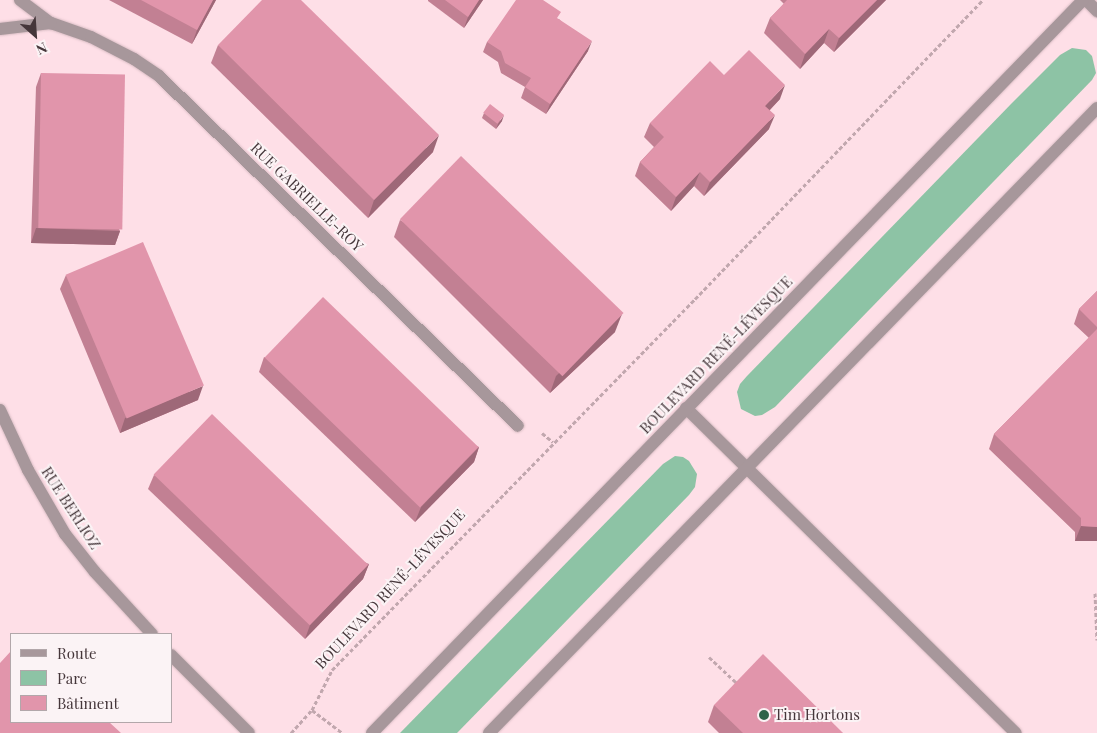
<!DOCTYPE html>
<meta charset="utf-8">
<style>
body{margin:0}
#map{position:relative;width:1097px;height:733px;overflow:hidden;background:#fedfe7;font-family:"Playfair Display",serif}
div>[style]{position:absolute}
.green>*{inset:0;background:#8dc3a5}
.path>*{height:3px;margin-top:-1.5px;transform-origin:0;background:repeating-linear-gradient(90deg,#c1a7ae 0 4px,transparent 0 6.5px)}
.roads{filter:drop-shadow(0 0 1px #d9bdc4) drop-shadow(0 0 1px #d9bdc4)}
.minor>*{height:12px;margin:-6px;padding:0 6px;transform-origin:6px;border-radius:6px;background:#a7979b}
.wall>*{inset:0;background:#c28093}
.shaded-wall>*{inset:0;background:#9e6878}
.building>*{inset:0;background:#e195ab;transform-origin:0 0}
.dots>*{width:14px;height:14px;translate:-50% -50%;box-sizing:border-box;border:2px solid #fbf3f5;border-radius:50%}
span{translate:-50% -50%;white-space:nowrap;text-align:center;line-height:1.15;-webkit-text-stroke:4px #fbf3f5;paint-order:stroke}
.street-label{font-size:15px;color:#45363a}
.poi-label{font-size:15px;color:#45363a}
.left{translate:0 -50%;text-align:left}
.legend{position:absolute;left:10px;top:633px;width:162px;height:90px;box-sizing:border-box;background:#fbf3f5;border:1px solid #b2a7aa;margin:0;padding:6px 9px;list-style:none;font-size:15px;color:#45363a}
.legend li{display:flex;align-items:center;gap:10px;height:25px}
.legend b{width:25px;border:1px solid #b2a7aa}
.north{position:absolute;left:10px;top:10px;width:50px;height:50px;-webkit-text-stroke:4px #fbf3f5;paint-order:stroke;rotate:154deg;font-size:14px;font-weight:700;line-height:20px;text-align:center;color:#45363a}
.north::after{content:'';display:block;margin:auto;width:18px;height:22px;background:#45363a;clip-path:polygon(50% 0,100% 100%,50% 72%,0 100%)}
</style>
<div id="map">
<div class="green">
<i style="clip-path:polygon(1072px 48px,1086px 50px,1092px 56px,1096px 73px,1092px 80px,775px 407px,762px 415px,755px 416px,741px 409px,737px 392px,740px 384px,747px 376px,1012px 103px,1060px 55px)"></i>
<i style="clip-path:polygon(675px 456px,683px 457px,689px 461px,697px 474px,695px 487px,689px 495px,457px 733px,400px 733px,663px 464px)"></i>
</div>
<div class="path">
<i style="left:542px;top:433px;width:14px;rotate:39deg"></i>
<i style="left:1095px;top:593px;width:47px;rotate:87.6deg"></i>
<i style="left:709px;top:657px;width:40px;rotate:43deg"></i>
<i style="left:312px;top:710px;width:38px;rotate:37deg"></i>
<i style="left:291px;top:733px;width:31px;rotate:-48deg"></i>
<i style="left:312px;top:710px;width:45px;rotate:-63.4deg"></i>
<i style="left:332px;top:670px;width:519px;rotate:-45.62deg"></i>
<i style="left:695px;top:299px;width:415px;rotate:-46.1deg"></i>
</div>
<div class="roads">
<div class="minor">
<i style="left:20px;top:0;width:39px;rotate:37deg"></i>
<i style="left:51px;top:23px;width:42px;rotate:19.3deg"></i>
<i style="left:91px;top:37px;width:48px;rotate:27.1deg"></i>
<i style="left:134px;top:59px;width:30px;rotate:34deg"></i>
<i style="left:159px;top:76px;width:501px;rotate:44.27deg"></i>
<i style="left:1086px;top:0;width:16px;rotate:45deg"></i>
<i style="left:0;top:29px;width:51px;rotate:-6.7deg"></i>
<i style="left:686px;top:408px;width:463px;rotate:44.6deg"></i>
<i style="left:0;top:410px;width:66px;rotate:65deg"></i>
<i style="left:28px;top:470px;width:74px;rotate:60deg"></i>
<i style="left:65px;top:534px;width:48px;rotate:51.7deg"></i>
<i style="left:95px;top:572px;width:84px;rotate:47.4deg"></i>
<i style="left:171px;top:655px;width:110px;rotate:45deg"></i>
<i style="left:372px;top:733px;width:1021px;rotate:-45.87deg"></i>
<i style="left:489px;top:733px;width:872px;rotate:-45.79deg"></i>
</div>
</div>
<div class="wall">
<i style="clip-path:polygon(109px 0,216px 0,192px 44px)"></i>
<i style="clip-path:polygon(428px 0,483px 0,464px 28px,428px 1px)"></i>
<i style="clip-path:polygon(780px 0,886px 0,834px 52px,824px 43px,800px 69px,764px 33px,770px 18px,784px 4px)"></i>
<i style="clip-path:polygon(559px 19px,588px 51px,546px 114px,521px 98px,525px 87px,501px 73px,498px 62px,483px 52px,487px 42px)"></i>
<i style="clip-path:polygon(218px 45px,433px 152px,368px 218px,211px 63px)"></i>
<i style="clip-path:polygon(41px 73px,120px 231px,115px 245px,31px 243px,36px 87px)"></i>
<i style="clip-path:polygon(780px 99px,770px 110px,769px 129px,704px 196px,694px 186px,671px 211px,635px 176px,640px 162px,654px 147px,644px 137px,650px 123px)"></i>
<i style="clip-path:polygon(484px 113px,502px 121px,496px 129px,482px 118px)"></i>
<i style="clip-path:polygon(400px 220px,615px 332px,550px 393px,394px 237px)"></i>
<i style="clip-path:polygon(66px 275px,198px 400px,120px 433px,60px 289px)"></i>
<i style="clip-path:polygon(1097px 291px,1097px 541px,1075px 541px,1075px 532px,989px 449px,994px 434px,1089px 338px,1074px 324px,1079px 309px)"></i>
<i style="clip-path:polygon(264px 357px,479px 447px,474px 462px,415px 522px,259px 372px)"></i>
<i style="clip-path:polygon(154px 475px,369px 564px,363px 579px,305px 639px,148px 489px)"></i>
<i style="clip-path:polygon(714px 705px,843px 733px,719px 733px,708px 722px)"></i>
</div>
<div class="shaded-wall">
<i style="clip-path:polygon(213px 0,216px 0,192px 44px,197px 30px)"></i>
<i style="clip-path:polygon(479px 0,483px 0,464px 28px,468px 17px)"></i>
<i style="clip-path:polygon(877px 0,886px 0,834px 52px,839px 38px)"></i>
<i style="clip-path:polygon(829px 29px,824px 43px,800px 69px,805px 54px)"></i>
<i style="clip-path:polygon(592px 41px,588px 51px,546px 114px,550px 104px)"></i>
<i style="clip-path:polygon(785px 85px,780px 99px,760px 120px,765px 106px)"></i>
<i style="clip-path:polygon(504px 115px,502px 121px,496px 129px,498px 124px)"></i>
<i style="clip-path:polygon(775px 115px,769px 129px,704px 196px,710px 182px)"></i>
<i style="clip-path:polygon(439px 135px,433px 152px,368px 218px,374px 200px)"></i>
<i style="clip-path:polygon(700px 172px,694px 186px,671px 211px,676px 197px)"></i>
<i style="clip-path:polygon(36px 228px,120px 231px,115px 245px,31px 243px)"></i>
<i style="clip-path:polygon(622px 314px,615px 332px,550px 393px,556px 376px)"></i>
<i style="clip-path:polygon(203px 386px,198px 400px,120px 433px,125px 418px)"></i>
<i style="clip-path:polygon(479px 447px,474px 462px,415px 522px,421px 507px)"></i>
<i style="clip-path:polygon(1081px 526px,1097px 527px,1097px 541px,1075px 541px)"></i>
<i style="clip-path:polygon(369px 564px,363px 579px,305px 639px,310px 625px)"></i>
</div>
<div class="building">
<i style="clip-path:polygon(141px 0,213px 0,197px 30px)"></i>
<i style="clip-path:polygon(262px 0,301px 0,439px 135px,374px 200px,218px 45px)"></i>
<i style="clip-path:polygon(445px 0,479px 0,468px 17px)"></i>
<i style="clip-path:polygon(516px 0,543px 0,561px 12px,557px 18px,592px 41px,550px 104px,525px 87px,531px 78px,505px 63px,501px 51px,487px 42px)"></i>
<i style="clip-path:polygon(787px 0,877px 0,839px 38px,829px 29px,805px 54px,770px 18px)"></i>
<i style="clip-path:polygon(749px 50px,785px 85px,765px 106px,775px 115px,710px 182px,700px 172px,676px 197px,640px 162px,664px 137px,650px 123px,710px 61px,724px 75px)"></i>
<i style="left:41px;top:73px;width:84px;height:155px;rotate:1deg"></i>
<i style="left:490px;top:104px;width:18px;height:11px;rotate:38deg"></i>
<i style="left:461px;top:156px;width:226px;height:88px;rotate:44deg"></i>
<i style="left:143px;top:242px;width:156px;height:84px;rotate:67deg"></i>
<i style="clip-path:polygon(1097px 291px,1097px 327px,1079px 309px)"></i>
<i style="left:323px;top:297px;width:216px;height:84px;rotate:44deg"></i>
<i style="clip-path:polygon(1097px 329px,1097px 527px,1081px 526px,1081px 518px,994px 434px)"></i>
<i style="left:212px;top:414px;width:217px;height:84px;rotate:44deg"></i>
<i style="clip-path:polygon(11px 651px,11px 722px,109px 722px,121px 733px,0 733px,0 663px)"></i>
<i style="clip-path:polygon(763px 654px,843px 733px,743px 733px,714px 705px)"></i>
</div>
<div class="dots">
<i style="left:764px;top:715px;background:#2e6349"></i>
</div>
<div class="street-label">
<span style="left:307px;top:197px;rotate:44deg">RUE GABRIELLE-ROY</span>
<span style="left:716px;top:355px;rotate:-46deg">BOULEVARD RENÉ-LÉVESQUE</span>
<span style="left:71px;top:508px;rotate:57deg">RUE BERLIOZ</span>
<span style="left:390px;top:589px;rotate:-47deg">BOULEVARD RENÉ-LÉVESQUE</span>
</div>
<div class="poi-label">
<span class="left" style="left:774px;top:715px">Tim Hortons</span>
</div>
<ul class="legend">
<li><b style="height:6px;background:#a7979b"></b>Route</li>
<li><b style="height:14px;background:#8dc3a5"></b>Parc</li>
<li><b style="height:14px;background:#e195ab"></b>Bâtiment</li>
</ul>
<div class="north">N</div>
</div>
